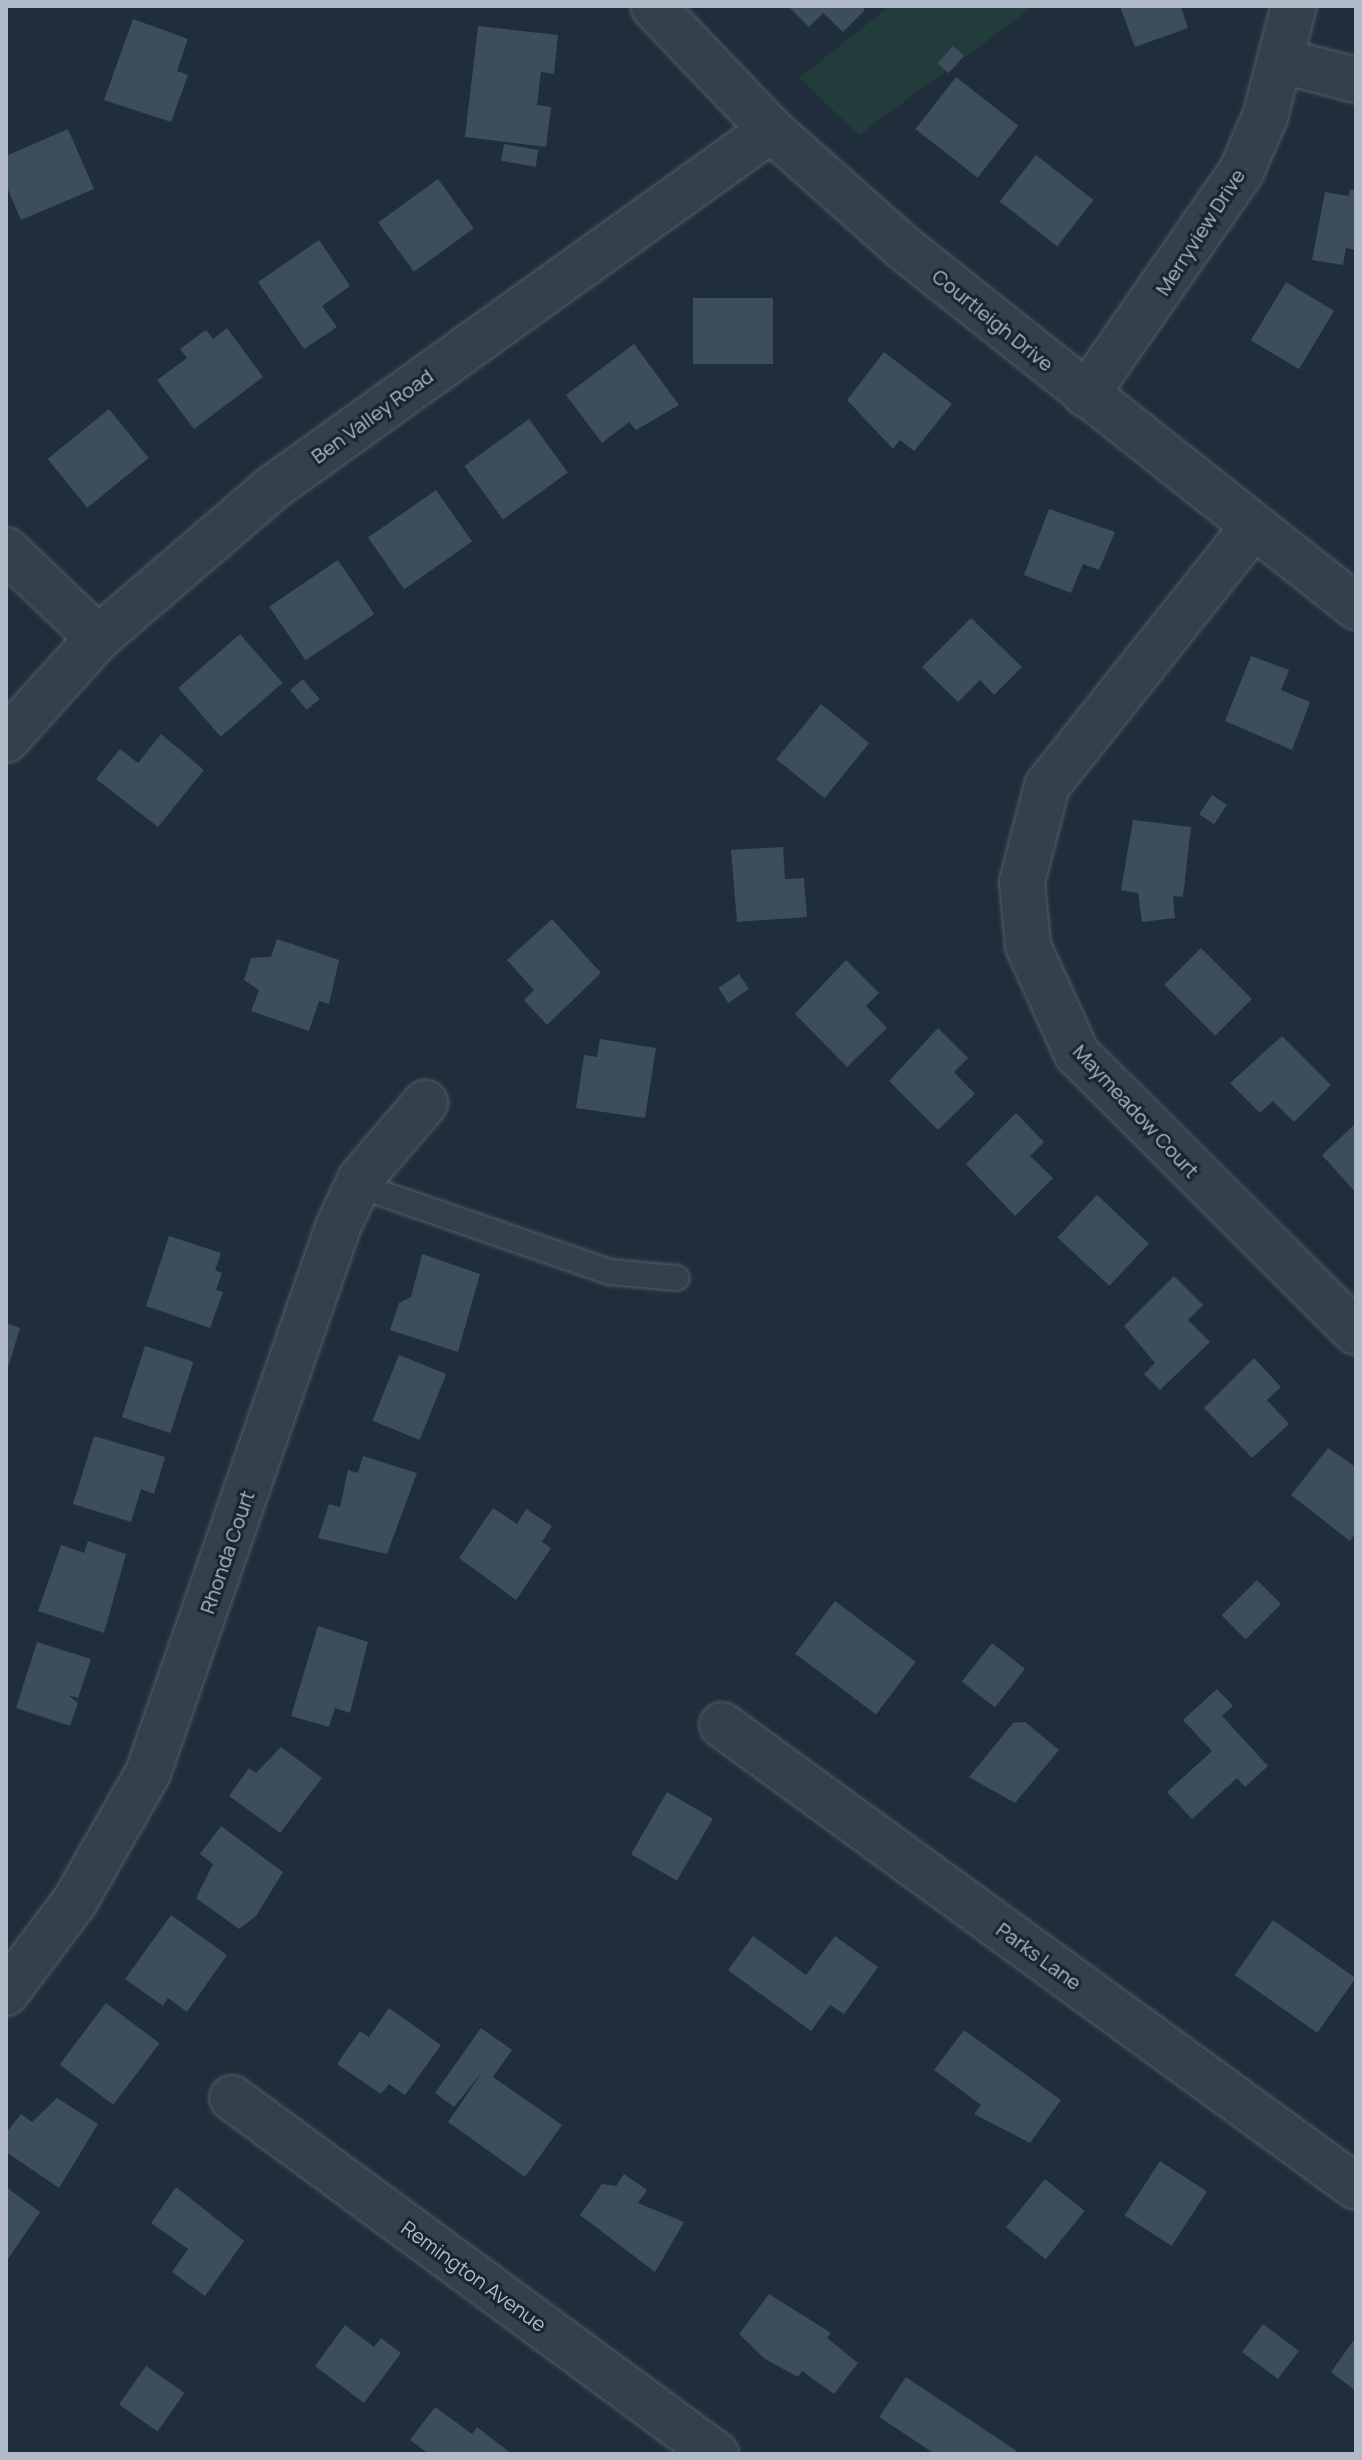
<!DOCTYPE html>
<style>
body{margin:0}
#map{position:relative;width:1362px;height:2460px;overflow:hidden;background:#202e3b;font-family:Manrope,sans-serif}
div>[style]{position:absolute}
.green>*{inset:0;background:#223c3c}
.building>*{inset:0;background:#3c4d5b;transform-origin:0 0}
.roads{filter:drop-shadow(0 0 2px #525e69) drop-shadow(0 0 2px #525e69)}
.service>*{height:24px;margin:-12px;padding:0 12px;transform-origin:12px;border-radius:12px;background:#34404c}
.minor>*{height:44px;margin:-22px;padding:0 22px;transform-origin:22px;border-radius:22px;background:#34404c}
span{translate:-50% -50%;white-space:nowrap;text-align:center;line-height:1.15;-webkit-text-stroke:6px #1a2530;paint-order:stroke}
.street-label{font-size:20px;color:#afbbc8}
.frame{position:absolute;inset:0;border:8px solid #afbbc8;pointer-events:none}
</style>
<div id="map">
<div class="green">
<i style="clip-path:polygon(890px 6px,1034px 6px,859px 135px,799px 78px)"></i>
</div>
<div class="building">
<i style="clip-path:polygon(788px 6px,862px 6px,865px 10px,843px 32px,823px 13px,809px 27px)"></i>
<i style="clip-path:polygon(1120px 6px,1181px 6px,1188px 28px,1135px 47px)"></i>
<i style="clip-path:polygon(133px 19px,188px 39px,177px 71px,188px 75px,171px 122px,104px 100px)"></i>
<i style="clip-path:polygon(478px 26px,558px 35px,554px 74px,541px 72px,537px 105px,551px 107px,546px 147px,465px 137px)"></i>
<i style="left:953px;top:46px;width:15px;height:23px;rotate:42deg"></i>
<i style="left:956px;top:77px;width:79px;height:66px;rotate:38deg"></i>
<i style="clip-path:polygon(68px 129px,94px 189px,21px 220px,6px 185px,6px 156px)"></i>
<i style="left:504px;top:144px;width:35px;height:17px;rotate:10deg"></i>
<i style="left:1036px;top:155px;width:73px;height:59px;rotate:38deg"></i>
<i style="left:438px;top:179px;width:61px;height:74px;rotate:54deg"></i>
<i style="clip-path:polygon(1350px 189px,1356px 191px,1356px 250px,1346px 248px,1343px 265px,1312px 260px,1325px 192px,1349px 196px)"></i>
<i style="clip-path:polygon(319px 240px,350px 286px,322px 306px,337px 327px,304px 349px,258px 282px)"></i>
<i style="left:1286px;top:282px;width:56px;height:68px;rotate:31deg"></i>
<i style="left:693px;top:298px;width:80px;height:66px"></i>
<i style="clip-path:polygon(227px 328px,263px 377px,194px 429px,157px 380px,187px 358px,180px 349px,206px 330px,213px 339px)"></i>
<i style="clip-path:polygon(634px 344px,679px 405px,636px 430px,629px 422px,602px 443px,566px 395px)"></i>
<i style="clip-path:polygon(884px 352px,952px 404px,914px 451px,900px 440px,893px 449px,847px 400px)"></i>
<i style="left:109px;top:409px;width:63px;height:79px;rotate:51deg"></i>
<i style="left:529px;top:419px;width:66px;height:80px;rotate:54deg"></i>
<i style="left:436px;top:490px;width:63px;height:83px;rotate:55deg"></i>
<i style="clip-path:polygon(1049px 509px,1115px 532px,1099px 570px,1083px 564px,1071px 593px,1024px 575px)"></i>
<i style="left:338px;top:560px;width:65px;height:83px;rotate:56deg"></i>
<i style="clip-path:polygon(971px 618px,1022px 667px,994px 695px,980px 680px,958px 702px,922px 667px)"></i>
<i style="left:240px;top:634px;width:65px;height:82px;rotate:49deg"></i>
<i style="clip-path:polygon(1251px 656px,1289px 670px,1281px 690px,1310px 702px,1292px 750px,1225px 721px)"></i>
<i style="left:303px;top:679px;width:26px;height:17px;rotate:50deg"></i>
<i style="left:821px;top:704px;width:62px;height:71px;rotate:39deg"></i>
<i style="clip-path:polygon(161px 734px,204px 770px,158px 827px,96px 779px,120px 749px,138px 763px)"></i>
<i style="left:1212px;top:795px;width:18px;height:23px;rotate:34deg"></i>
<i style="clip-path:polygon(1133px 820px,1191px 827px,1183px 897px,1173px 896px,1175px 918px,1142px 922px,1138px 893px,1121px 890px)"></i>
<i style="clip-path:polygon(783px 847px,785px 879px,804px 878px,807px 917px,737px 922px,731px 850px)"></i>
<i style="clip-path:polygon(552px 919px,601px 973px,547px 1025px,524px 1000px,534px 990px,507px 960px)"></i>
<i style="clip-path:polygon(277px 939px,339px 960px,329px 1004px,319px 1001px,309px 1031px,251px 1011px,259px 990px,244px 980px,251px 958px,271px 957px)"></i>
<i style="left:1201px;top:948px;width:72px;height:52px;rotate:45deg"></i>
<i style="clip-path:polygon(846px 960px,879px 993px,866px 1006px,887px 1028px,847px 1067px,795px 1014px)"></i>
<i style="left:739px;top:974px;width:18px;height:25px;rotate:56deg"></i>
<i style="clip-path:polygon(938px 1028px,968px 1058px,954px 1072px,975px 1094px,938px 1130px,889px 1081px)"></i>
<i style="clip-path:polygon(1282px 1036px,1331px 1085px,1294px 1122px,1273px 1101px,1260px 1113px,1230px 1083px)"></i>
<i style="clip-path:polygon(600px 1039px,656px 1048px,645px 1118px,576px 1108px,584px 1055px,597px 1057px)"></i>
<i style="clip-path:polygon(1016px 1113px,1044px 1142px,1030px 1156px,1053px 1178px,1015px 1216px,966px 1164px)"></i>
<i style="clip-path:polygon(1356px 1123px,1356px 1193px,1322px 1155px)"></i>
<i style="left:1097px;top:1195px;width:71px;height:58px;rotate:43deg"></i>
<i style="clip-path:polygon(169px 1236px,221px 1253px,215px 1270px,222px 1273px,216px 1290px,223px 1292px,210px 1328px,146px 1306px)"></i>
<i style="clip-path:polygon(422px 1254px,480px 1274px,458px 1352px,390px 1330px,399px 1303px,411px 1297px)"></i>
<i style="clip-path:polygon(1174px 1276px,1203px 1305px,1188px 1320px,1210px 1342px,1160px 1390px,1144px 1374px,1155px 1363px,1124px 1326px)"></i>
<i style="clip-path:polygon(6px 1323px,20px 1328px,7px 1371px,6px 1371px)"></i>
<i style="left:145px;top:1346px;width:51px;height:75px;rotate:18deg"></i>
<i style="left:399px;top:1355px;width:51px;height:71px;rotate:22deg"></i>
<i style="clip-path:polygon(1254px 1358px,1281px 1387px,1267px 1400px,1289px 1424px,1252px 1458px,1204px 1408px)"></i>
<i style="clip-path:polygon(94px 1436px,165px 1457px,154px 1494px,141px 1489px,131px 1522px,73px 1504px)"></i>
<i style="clip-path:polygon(1328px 1448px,1356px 1467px,1356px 1532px,1350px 1541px,1291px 1495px)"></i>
<i style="clip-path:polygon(363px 1456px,417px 1473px,387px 1554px,318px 1538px,329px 1504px,340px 1507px,348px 1470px,358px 1473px)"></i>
<i style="clip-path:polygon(493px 1508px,517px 1524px,526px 1509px,552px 1526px,542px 1542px,551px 1548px,516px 1600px,459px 1558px)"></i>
<i style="clip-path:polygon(88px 1541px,126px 1554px,104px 1633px,38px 1611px,61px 1545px,84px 1553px)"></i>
<i style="left:1257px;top:1580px;width:34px;height:50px;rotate:45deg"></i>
<i style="left:835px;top:1601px;width:101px;height:66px;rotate:37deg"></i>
<i style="clip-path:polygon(318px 1626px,368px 1642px,350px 1713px,335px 1708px,329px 1727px,291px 1716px)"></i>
<i style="clip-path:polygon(37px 1642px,91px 1659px,78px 1698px,68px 1695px,78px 1703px,70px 1726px,16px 1708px)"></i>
<i style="left:992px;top:1643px;width:42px;height:49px;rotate:38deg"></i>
<i style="clip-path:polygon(1217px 1689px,1233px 1706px,1222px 1716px,1268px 1766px,1245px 1787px,1237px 1778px,1192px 1819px,1167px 1792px,1212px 1751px,1183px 1720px)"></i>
<i style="clip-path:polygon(1025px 1722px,1059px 1750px,1015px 1803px,969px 1777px,1013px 1723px)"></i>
<i style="clip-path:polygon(281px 1747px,322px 1778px,280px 1833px,229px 1796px,249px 1768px,256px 1773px)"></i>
<i style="left:667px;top:1792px;width:53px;height:72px;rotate:30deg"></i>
<i style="clip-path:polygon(221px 1826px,283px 1872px,256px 1916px,239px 1929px,196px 1898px,213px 1864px,200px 1854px)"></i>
<i style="clip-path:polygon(171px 1915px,227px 1955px,187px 2012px,168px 1998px,163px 2006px,125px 1979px)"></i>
<i style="left:1273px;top:1920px;width:101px;height:67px;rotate:35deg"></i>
<i style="clip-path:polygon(753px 1936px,806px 1975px,835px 1936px,878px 1967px,844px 2014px,830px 2005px,811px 2031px,728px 1970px)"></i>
<i style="left:106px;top:2003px;width:67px;height:77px;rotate:37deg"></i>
<i style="clip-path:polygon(389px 2008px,441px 2045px,405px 2095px,389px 2084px,381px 2094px,337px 2064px,360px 2031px,369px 2037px)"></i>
<i style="clip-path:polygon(481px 2028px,512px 2050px,493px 2077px,562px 2125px,525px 2177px,448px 2122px,483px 2071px,454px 2107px,435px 2093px)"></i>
<i style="clip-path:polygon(964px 2030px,1061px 2100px,1030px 2143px,974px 2114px,981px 2105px,934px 2070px)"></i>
<i style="clip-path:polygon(57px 2098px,98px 2124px,59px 2188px,6px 2152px,6px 2133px,21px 2114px,32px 2122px)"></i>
<i style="left:1160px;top:2161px;width:56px;height:65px;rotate:33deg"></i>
<i style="clip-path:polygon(624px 2174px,647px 2190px,638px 2203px,684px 2222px,655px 2272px,580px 2215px,602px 2184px,616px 2186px)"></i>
<i style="left:1045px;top:2179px;width:51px;height:62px;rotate:39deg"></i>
<i style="clip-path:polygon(6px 2187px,40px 2212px,6px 2262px)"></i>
<i style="clip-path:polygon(176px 2187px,244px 2241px,205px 2296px,172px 2272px,188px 2249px,151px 2223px)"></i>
<i style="clip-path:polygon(769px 2294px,831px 2333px,827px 2338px,858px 2363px,834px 2394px,802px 2371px,798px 2377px,765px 2359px,739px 2334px)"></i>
<i style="left:1263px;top:2324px;width:45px;height:35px;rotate:37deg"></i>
<i style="clip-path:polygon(345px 2325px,374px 2347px,381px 2338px,401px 2353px,364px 2403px,315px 2366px)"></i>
<i style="clip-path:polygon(1356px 2337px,1356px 2391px,1331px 2372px)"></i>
<i style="left:146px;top:2366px;width:47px;height:47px;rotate:35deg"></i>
<i style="clip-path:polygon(906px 2377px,1017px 2451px,1015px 2454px,935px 2454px,879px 2417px)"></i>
<i style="clip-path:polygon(435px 2407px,472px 2434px,477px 2427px,512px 2454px,429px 2454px,410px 2440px)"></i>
</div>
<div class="roads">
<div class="service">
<i style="left:357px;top:1185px;width:267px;rotate:19deg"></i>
<i style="left:609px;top:1272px;width:68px;rotate:5deg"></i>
</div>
<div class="minor">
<i style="left:653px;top:6px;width:171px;rotate:46.4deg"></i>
<i style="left:771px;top:130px;width:179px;rotate:41.6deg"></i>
<i style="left:905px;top:249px;width:576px;rotate:38.44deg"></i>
<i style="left:1283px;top:61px;width:75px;rotate:14.6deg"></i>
<i style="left:1086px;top:395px;width:272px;rotate:-55.2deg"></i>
<i style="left:1241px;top:172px;width:60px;rotate:-66.4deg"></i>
<i style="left:1265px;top:117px;width:115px;rotate:-75.4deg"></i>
<i style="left:1253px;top:527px;width:331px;rotate:128.5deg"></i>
<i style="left:1047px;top:786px;width:99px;rotate:104.6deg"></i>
<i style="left:1022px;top:882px;width:64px;rotate:84.6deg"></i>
<i style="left:1028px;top:946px;width:119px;rotate:65.6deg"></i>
<i style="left:1077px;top:1054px;width:394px;rotate:44.9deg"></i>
<i style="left:6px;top:550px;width:127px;rotate:43.7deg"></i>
<i style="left:6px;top:740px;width:137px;rotate:-48deg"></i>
<i style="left:98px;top:638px;width:233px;rotate:-40.7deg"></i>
<i style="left:275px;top:486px;width:611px;rotate:-35.67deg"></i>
<i style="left:722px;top:1725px;width:784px;rotate:36.08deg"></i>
<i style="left:6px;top:1993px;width:115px;rotate:-53.1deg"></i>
<i style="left:75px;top:1901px;width:147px;rotate:-60.3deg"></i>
<i style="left:148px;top:1773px;width:578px;rotate:-70.81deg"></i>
<i style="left:338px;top:1227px;width:54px;rotate:-64.9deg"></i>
<i style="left:361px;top:1178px;width:99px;rotate:-49.5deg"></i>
<i style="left:232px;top:2098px;width:601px;rotate:36.34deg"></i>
</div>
</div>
<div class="street-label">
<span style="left:1200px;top:232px;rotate:-57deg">Merryview Drive</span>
<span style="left:993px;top:320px;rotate:39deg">Courtleigh Drive</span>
<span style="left:372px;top:416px;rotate:-36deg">Ben Valley Road</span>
<span style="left:1136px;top:1111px;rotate:47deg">Maymeadow Court</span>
<span style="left:227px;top:1552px;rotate:-71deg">Rhonda Court</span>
<span style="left:1039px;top:1956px;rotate:36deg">Parks Lane</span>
<span style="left:474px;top:2276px;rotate:36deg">Remington Avenue</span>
</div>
<div class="frame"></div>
</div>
